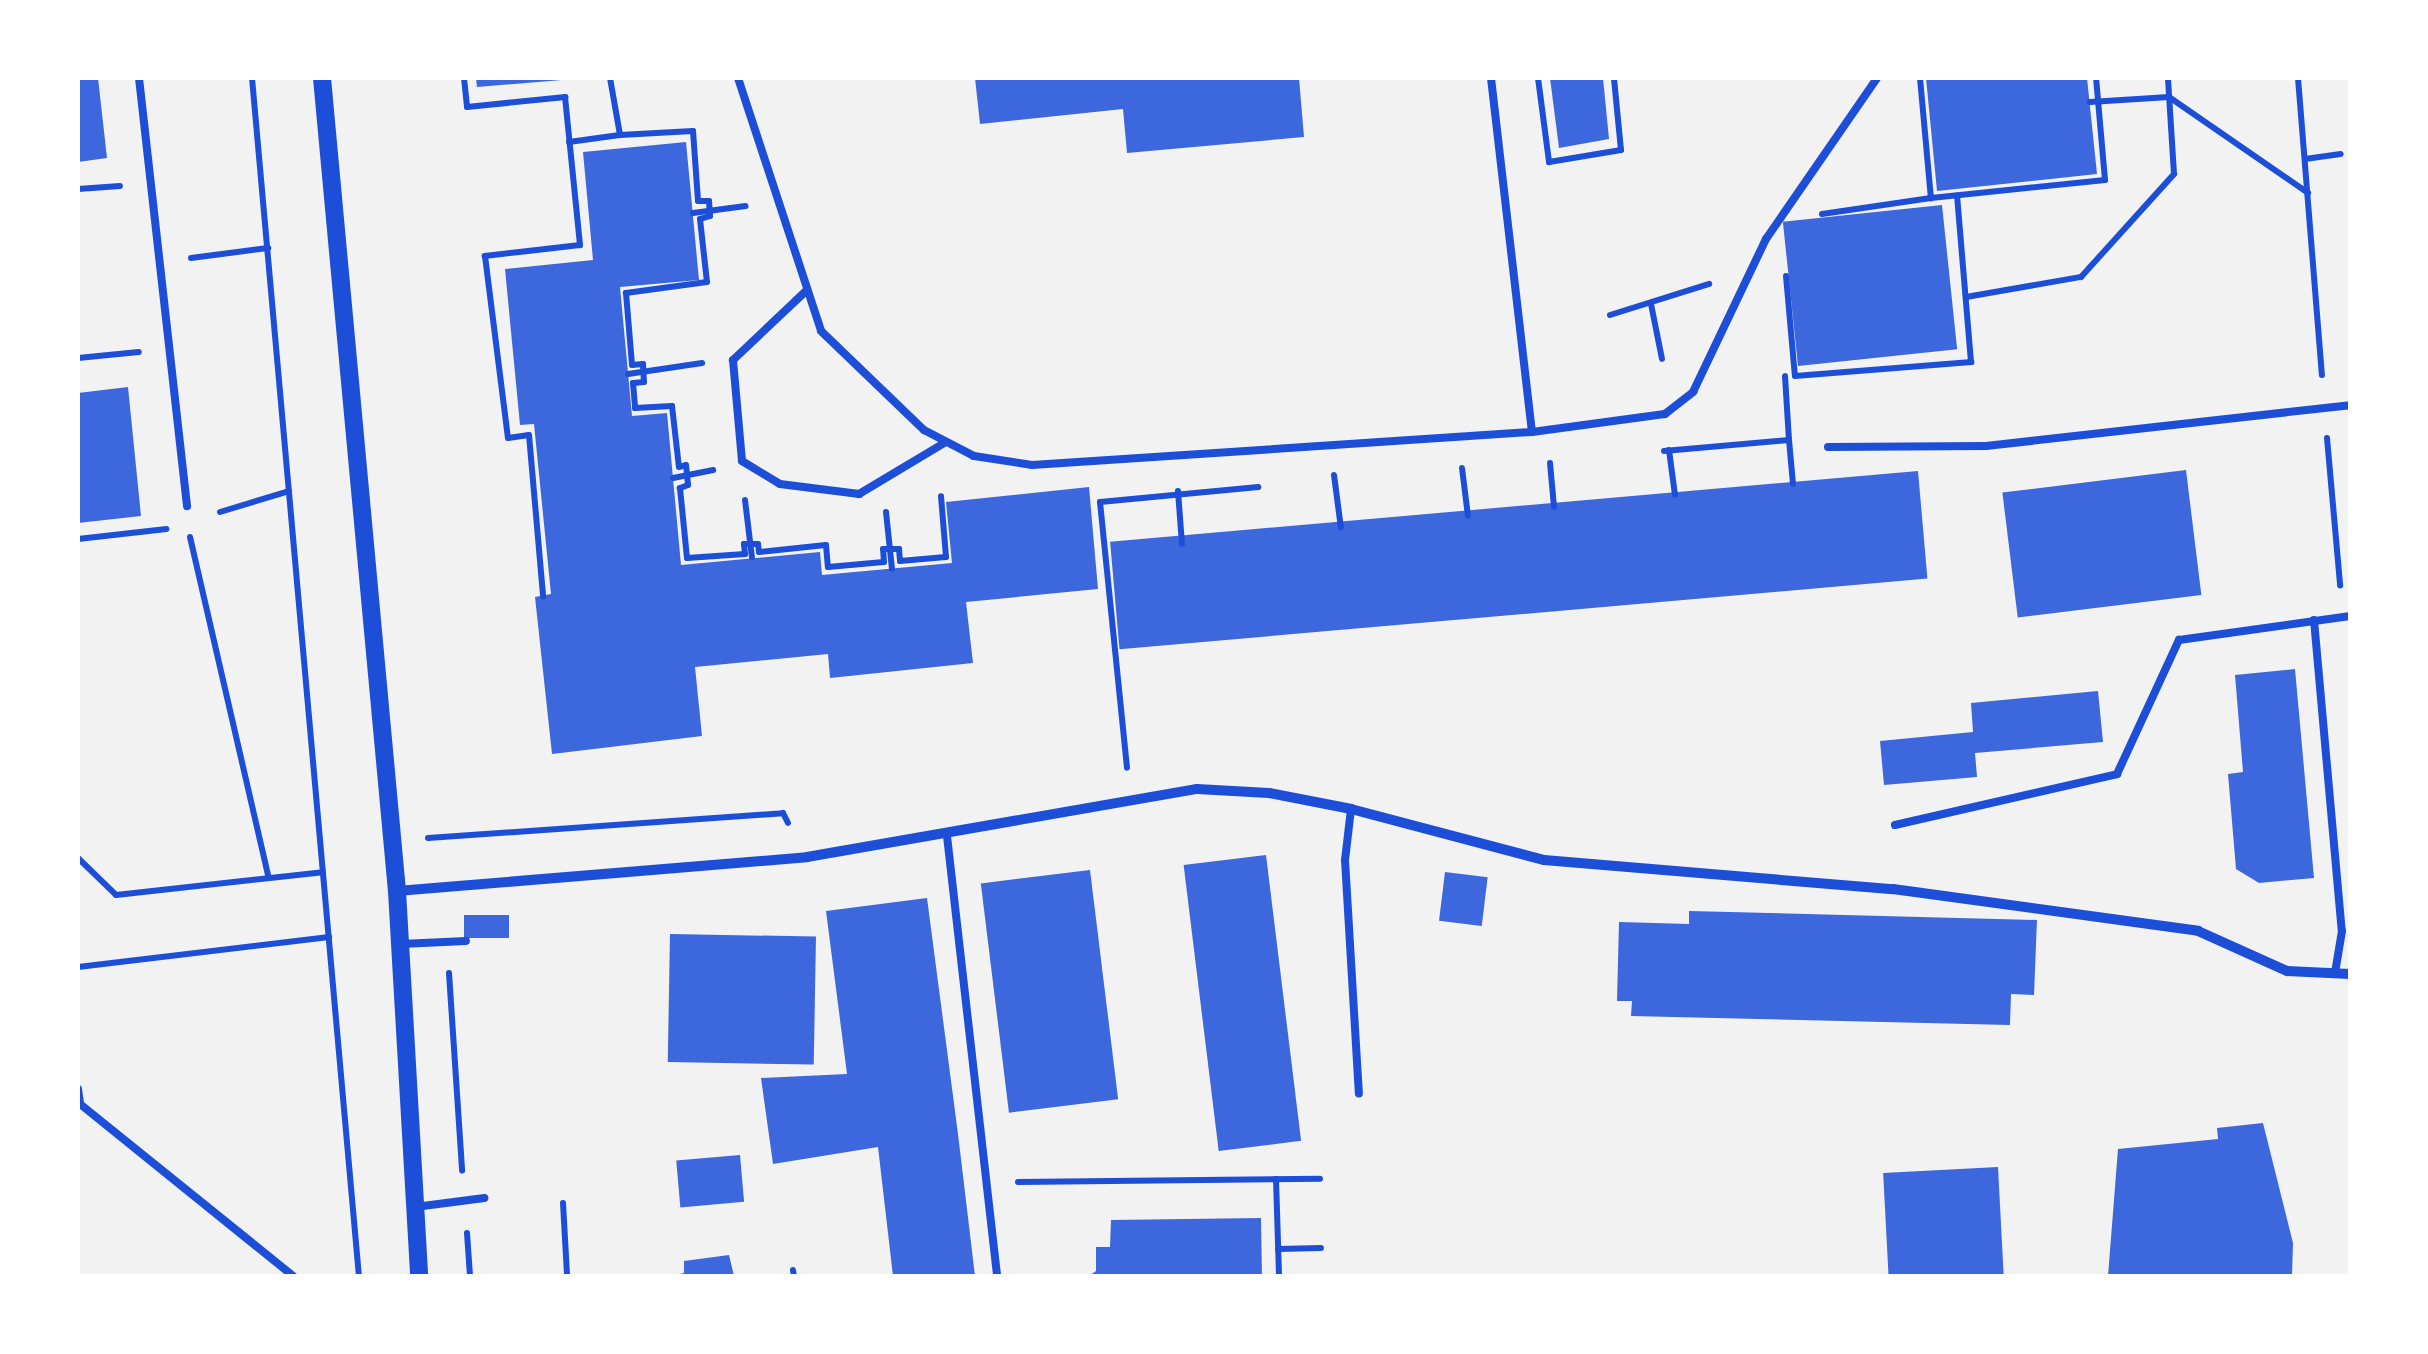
<!DOCTYPE html>
<style>
body{margin:0}
#map{position:relative;width:2428px;height:1354px;overflow:hidden;background:#f2f2f2;font-family:Merriweather,serif}
div>[style]{position:absolute}
.building>*{inset:0;background:#3d67dc;transform-origin:0 0}
.path>*{height:6px;margin:-3px;padding:0 3px;transform-origin:3px;border-radius:3px;background:#1d4ed8}
.service>*{height:8px;margin:-4px;padding:0 4px;transform-origin:4px;border-radius:4px;background:#1d4ed8}
.minor>*{height:10px;margin:-5px;padding:0 5px;transform-origin:5px;border-radius:5px;background:#1d4ed8}
.tertiary>*{height:18px;margin:-9px;padding:0 9px;transform-origin:9px;border-radius:9px;background:#1d4ed8}
span{translate:-50% -50%;white-space:nowrap;text-align:center;line-height:1.15;-webkit-text-stroke:10px #fff;paint-order:stroke}
.frame{position:absolute;inset:0;border:80px solid #fff;pointer-events:none}
</style>
<div id="map">
<div class="building">
<i style="clip-path:polygon(78px 78px,98px 78px,107px 158px,78px 162px)"></i>
<i style="clip-path:polygon(476px 78px,562px 78px,562px 80px,477px 87px)"></i>
<i style="clip-path:polygon(975px 78px,1299px 78px,1304px 137px,1127px 153px,1123px 109px,980px 124px)"></i>
<i style="clip-path:polygon(1550px 78px,1603px 78px,1609px 139px,1559px 148px)"></i>
<i style="clip-path:polygon(1926px 78px,2087px 78px,2097px 174px,1937px 191px)"></i>
<i style="clip-path:polygon(686px 142px,699px 280px,620px 287px,632px 416px,667px 413px,681px 565px,820px 552px,822px 575px,952px 563px,946px 502px,1089px 487px,1098px 589px,966px 602px,973px 663px,830px 678px,828px 654px,695px 667px,702px 736px,552px 754px,535px 597px,551px 594px,534px 424px,520px 425px,505px 269px,593px 260px,583px 152px)"></i>
<i style="left:1942px;top:205px;width:145px;height:160px;rotate:84deg"></i>
<i style="clip-path:polygon(128px 387px,141px 516px,78px 523px,78px 393px)"></i>
<i style="left:2186px;top:470px;width:126px;height:185px;rotate:83deg"></i>
<i style="left:1918px;top:471px;width:108px;height:811px;rotate:85deg"></i>
<i style="clip-path:polygon(2295px 669px,2314px 878px,2259px 883px,2236px 869px,2228px 774px,2243px 772px,2235px 675px)"></i>
<i style="clip-path:polygon(2098px 691px,2103px 742px,1975px 753px,1977px 777px,1884px 785px,1880px 741px,1973px 732px,1971px 703px)"></i>
<i style="left:1266px;top:855px;width:288px;height:83px;rotate:83deg"></i>
<i style="left:1090px;top:870px;width:231px;height:110px;rotate:83deg"></i>
<i style="left:1445px;top:872px;width:43px;height:49px;rotate:7deg"></i>
<i style="clip-path:polygon(927px 898px,958px 1134px,975px 1276px,893px 1276px,878px 1147px,773px 1164px,761px 1078px,847px 1074px,826px 911px)"></i>
<i style="clip-path:polygon(1689px 911px,2037px 920px,2034px 995px,2011px 994px,2010px 1025px,1631px 1016px,1632px 1001px,1617px 1001px,1619px 922px,1689px 924px)"></i>
<i style="left:509px;top:915px;width:23px;height:45px;rotate:90deg"></i>
<i style="left:670px;top:934px;width:146px;height:128px;rotate:1deg"></i>
<i style="clip-path:polygon(2263px 1123px,2293px 1243px,2292px 1276px,2108px 1276px,2118px 1149px,2218px 1139px,2217px 1128px)"></i>
<i style="left:740px;top:1155px;width:47px;height:64px;rotate:85deg"></i>
<i style="left:1998px;top:1167px;width:109px;height:115px;rotate:87deg"></i>
<i style="clip-path:polygon(1261px 1218px,1262px 1276px,1089px 1276px,1096px 1271px,1096px 1247px,1110px 1247px,1111px 1220px)"></i>
<i style="clip-path:polygon(729px 1255px,734px 1276px,671px 1276px,684px 1273px,684px 1261px)"></i>
</div>
<div class="path">
<i style="left:252px;top:78px;width:1203px;rotate:84.9deg"></i>
<i style="left:464px;top:78px;width:29px;rotate:84deg"></i>
<i style="left:467px;top:107px;width:99px;rotate:-5.8deg"></i>
<i style="left:565px;top:97px;width:149px;rotate:84.2deg"></i>
<i style="left:580px;top:245px;width:96px;rotate:173.4deg"></i>
<i style="left:485px;top:256px;width:183px;rotate:82.8deg"></i>
<i style="left:508px;top:438px;width:21px;rotate:-8deg"></i>
<i style="left:529px;top:435px;width:162px;rotate:85deg"></i>
<i style="left:610px;top:78px;width:58px;rotate:80deg"></i>
<i style="left:620px;top:135px;width:73px;rotate:-3.1deg"></i>
<i style="left:693px;top:131px;width:70px;rotate:85.9deg"></i>
<i style="left:698px;top:201px;width:11px"></i>
<i style="left:709px;top:201px;width:15px;rotate:86deg"></i>
<i style="left:710px;top:216px;width:10px;rotate:163deg"></i>
<i style="left:700px;top:219px;width:63px;rotate:83.7deg"></i>
<i style="left:707px;top:282px;width:82px;rotate:172.3deg"></i>
<i style="left:626px;top:293px;width:72px;rotate:85.2deg"></i>
<i style="left:632px;top:365px;width:11px;rotate:-5deg"></i>
<i style="left:643px;top:364px;width:18px;rotate:87deg"></i>
<i style="left:644px;top:382px;width:11px;rotate:175deg"></i>
<i style="left:633px;top:383px;width:25px;rotate:85deg"></i>
<i style="left:635px;top:408px;width:37px;rotate:-3deg"></i>
<i style="left:672px;top:406px;width:61px;rotate:83.5deg"></i>
<i style="left:679px;top:467px;width:7px;rotate:-16deg"></i>
<i style="left:686px;top:465px;width:20px;rotate:84deg"></i>
<i style="left:688px;top:485px;width:9px;rotate:159deg"></i>
<i style="left:680px;top:488px;width:70px;rotate:84.3deg"></i>
<i style="left:687px;top:558px;width:58px;rotate:-3.9deg"></i>
<i style="left:745px;top:554px;width:10px;rotate:-96deg"></i>
<i style="left:744px;top:544px;width:14px"></i>
<i style="left:758px;top:544px;width:8px;rotate:83deg"></i>
<i style="left:759px;top:552px;width:67px;rotate:-6deg"></i>
<i style="left:826px;top:545px;width:22px;rotate:85deg"></i>
<i style="left:828px;top:567px;width:56px;rotate:-5.1deg"></i>
<i style="left:884px;top:562px;width:13px;rotate:-94deg"></i>
<i style="left:883px;top:549px;width:16px"></i>
<i style="left:899px;top:549px;width:12px;rotate:85deg"></i>
<i style="left:900px;top:561px;width:46px;rotate:-5deg"></i>
<i style="left:946px;top:557px;width:61px;rotate:-94.7deg"></i>
<i style="left:1538px;top:78px;width:85px;rotate:82.5deg"></i>
<i style="left:1549px;top:162px;width:73px;rotate:-9.5deg"></i>
<i style="left:1621px;top:150px;width:72px;rotate:-95.6deg"></i>
<i style="left:1920px;top:78px;width:121px;rotate:84.8deg"></i>
<i style="left:1931px;top:198px;width:175px;rotate:-5.9deg"></i>
<i style="left:2105px;top:180px;width:102px;rotate:-95deg"></i>
<i style="left:2298px;top:78px;width:298px;rotate:85.4deg"></i>
<i style="left:2090px;top:102px;width:79px;rotate:-3.6deg"></i>
<i style="left:2169px;top:97px;width:169px;rotate:34.6deg"></i>
<i style="left:569px;top:142px;width:51px;rotate:-7.8deg"></i>
<i style="left:2305px;top:159px;width:36px;rotate:-8deg"></i>
<i style="left:78px;top:189px;width:42px;rotate:-4.1deg"></i>
<i style="left:693px;top:213px;width:53px;rotate:-7.5deg"></i>
<i style="left:1822px;top:214px;width:110px;rotate:-8.4deg"></i>
<i style="left:191px;top:258px;width:78px;rotate:-7.4deg"></i>
<i style="left:1786px;top:276px;width:100px;rotate:84.9deg"></i>
<i style="left:1795px;top:376px;width:177px;rotate:-4.5deg"></i>
<i style="left:1971px;top:362px;width:167px;rotate:-94.8deg"></i>
<i style="left:1966px;top:297px;width:117px;rotate:-9.9deg"></i>
<i style="left:2081px;top:277px;width:139px;rotate:-47.9deg"></i>
<i style="left:2174px;top:174px;width:96px;rotate:-93.6deg"></i>
<i style="left:1651px;top:304px;width:56px;rotate:78.7deg"></i>
<i style="left:1610px;top:315px;width:104px;rotate:-17.4deg"></i>
<i style="left:78px;top:358px;width:61px;rotate:-5.6deg"></i>
<i style="left:628px;top:374px;width:75px;rotate:-8.5deg"></i>
<i style="left:2327px;top:438px;width:148px;rotate:84.9deg"></i>
<i style="left:1789px;top:440px;width:44px;rotate:84.8deg"></i>
<i style="left:1669px;top:450px;width:45px;rotate:82.4deg"></i>
<i style="left:1664px;top:451px;width:125px;rotate:-5deg"></i>
<i style="left:1789px;top:440px;width:64px;rotate:-93.6deg"></i>
<i style="left:1550px;top:463px;width:44px;rotate:84.8deg"></i>
<i style="left:1462px;top:468px;width:48px;rotate:82.9deg"></i>
<i style="left:1334px;top:475px;width:53px;rotate:82.5deg"></i>
<i style="left:673px;top:478px;width:41px;rotate:-11.3deg"></i>
<i style="left:1178px;top:491px;width:53px;rotate:85.7deg"></i>
<i style="left:745px;top:500px;width:58px;rotate:83.1deg"></i>
<i style="left:1100px;top:502px;width:159px;rotate:-5.4deg"></i>
<i style="left:1100px;top:502px;width:267px;rotate:84.2deg"></i>
<i style="left:220px;top:512px;width:72px;rotate:-16.9deg"></i>
<i style="left:886px;top:512px;width:57px;rotate:84deg"></i>
<i style="left:190px;top:537px;width:350px;rotate:77deg"></i>
<i style="left:78px;top:539px;width:89px;rotate:-6.5deg"></i>
<i style="left:428px;top:838px;width:356px;rotate:-4deg"></i>
<i style="left:783px;top:813px;width:11px;rotate:63deg"></i>
<i style="left:78px;top:858px;width:53px;rotate:44.2deg"></i>
<i style="left:116px;top:895px;width:208px;rotate:-6.3deg"></i>
<i style="left:78px;top:967px;width:253px;rotate:-6.8deg"></i>
<i style="left:449px;top:973px;width:198px;rotate:86.2deg"></i>
<i style="left:1276px;top:1179px;width:97px;rotate:88.2deg"></i>
<i style="left:1018px;top:1182px;width:302px;rotate:-0.6deg"></i>
<i style="left:563px;top:1203px;width:71px;rotate:86.8deg"></i>
<i style="left:467px;top:1233px;width:43px;rotate:86deg"></i>
<i style="left:1278px;top:1249px;width:43px;rotate:-1.3deg"></i>
<i style="left:793px;top:1270px;width:6px;rotate:81deg"></i>
</div>
<div class="service">
<i style="left:139px;top:78px;width:431px;rotate:83.6deg"></i>
<i style="left:738px;top:78px;width:266px;rotate:71.8deg"></i>
<i style="left:821px;top:331px;width:143px;rotate:43.9deg"></i>
<i style="left:924px;top:430px;width:56px;rotate:27.5deg"></i>
<i style="left:974px;top:456px;width:59px;rotate:8.8deg"></i>
<i style="left:1032px;top:465px;width:501px;rotate:-3.78deg"></i>
<i style="left:1532px;top:432px;width:134px;rotate:-7.7deg"></i>
<i style="left:1665px;top:414px;width:36px;rotate:-38deg"></i>
<i style="left:1693px;top:392px;width:170px;rotate:-64.5deg"></i>
<i style="left:1766px;top:239px;width:196px;rotate:-55.4deg"></i>
<i style="left:1491px;top:78px;width:356px;rotate:83.4deg"></i>
<i style="left:807px;top:290px;width:102px;rotate:136.6deg"></i>
<i style="left:733px;top:360px;width:101px;rotate:84.9deg"></i>
<i style="left:742px;top:461px;width:44px;rotate:31.2deg"></i>
<i style="left:780px;top:484px;width:80px;rotate:7.2deg"></i>
<i style="left:859px;top:494px;width:101px;rotate:-30.9deg"></i>
<i style="left:1828px;top:447px;width:158px;rotate:-0.4deg"></i>
<i style="left:1986px;top:446px;width:366px;rotate:-6.4deg"></i>
<i style="left:2314px;top:620px;width:312px;rotate:84.9deg"></i>
<i style="left:2342px;top:931px;width:43px;rotate:99.5deg"></i>
<i style="left:1351px;top:809px;width:51px;rotate:96.7deg"></i>
<i style="left:1345px;top:860px;width:234px;rotate:86.6deg"></i>
<i style="left:1895px;top:825px;width:228px;rotate:-12.9deg"></i>
<i style="left:2117px;top:774px;width:148px;rotate:-65.2deg"></i>
<i style="left:2179px;top:640px;width:173px;rotate:-8deg"></i>
<i style="left:947px;top:836px;width:443px;rotate:83.5deg"></i>
<i style="left:401px;top:944px;width:65px;rotate:-2.6deg"></i>
<i style="left:78px;top:1089px;width:15px;rotate:82deg"></i>
<i style="left:80px;top:1104px;width:274px;rotate:38.9deg"></i>
<i style="left:415px;top:1207px;width:70px;rotate:-7.4deg"></i>
</div>
<div class="minor">
<i style="left:397px;top:891px;width:411px;rotate:-4.7deg"></i>
<i style="left:807px;top:857px;width:396px;rotate:-9.9deg"></i>
<i style="left:1197px;top:789px;width:72px;rotate:3.2deg"></i>
<i style="left:1269px;top:793px;width:84px;rotate:11deg"></i>
<i style="left:1351px;top:809px;width:200px;rotate:14.8deg"></i>
<i style="left:1544px;top:860px;width:350px;rotate:4.8deg"></i>
<i style="left:1893px;top:889px;width:308px;rotate:7.8deg"></i>
<i style="left:2198px;top:931px;width:98px;rotate:24.2deg"></i>
<i style="left:2287px;top:971px;width:63px;rotate:2.7deg"></i>
</div>
<div class="tertiary">
<i style="left:322px;top:78px;width:816px;rotate:84.73deg"></i>
<i style="left:397px;top:891px;width:386px;rotate:86.7deg"></i>
</div>
<div class="frame"></div>
</div>
